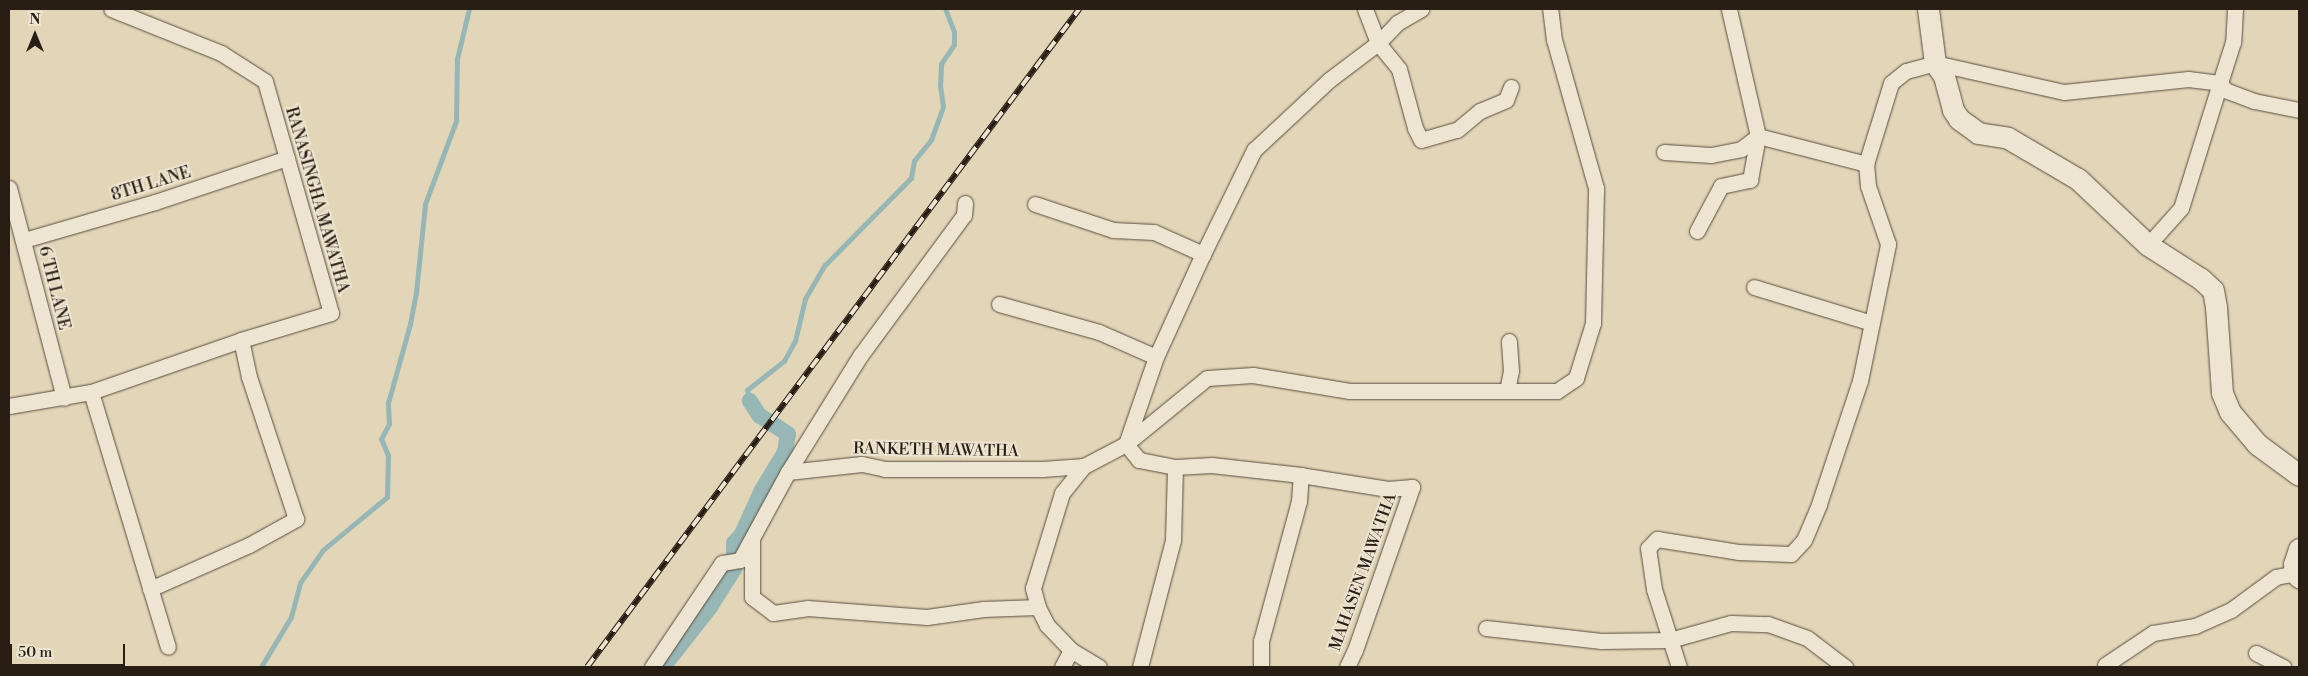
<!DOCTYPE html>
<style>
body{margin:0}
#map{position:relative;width:2308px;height:676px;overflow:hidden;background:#e3d6b8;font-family:"Libre Bodoni",serif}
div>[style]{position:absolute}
.stream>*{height:4.5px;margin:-2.25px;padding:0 2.25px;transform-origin:2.25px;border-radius:2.25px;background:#97b7b6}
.canal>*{height:16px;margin:-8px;padding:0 8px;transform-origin:8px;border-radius:8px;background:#97b7b6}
.roads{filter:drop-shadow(0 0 1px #584c3d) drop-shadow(0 0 1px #584c3d)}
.street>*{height:15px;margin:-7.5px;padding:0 7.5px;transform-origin:7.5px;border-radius:7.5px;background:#ede4d1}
.secondary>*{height:21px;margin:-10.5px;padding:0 10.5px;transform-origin:10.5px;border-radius:10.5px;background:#ede4d1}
.rail>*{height:5.5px;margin-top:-2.75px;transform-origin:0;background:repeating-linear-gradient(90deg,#ede4d1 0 11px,#291e14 0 22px);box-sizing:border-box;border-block:1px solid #291e14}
span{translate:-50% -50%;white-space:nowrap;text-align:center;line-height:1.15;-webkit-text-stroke:4px #ede4d1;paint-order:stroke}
.street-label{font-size:16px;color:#291e14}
.frame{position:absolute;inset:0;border:10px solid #291e14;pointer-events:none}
.north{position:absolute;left:10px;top:10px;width:50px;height:50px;-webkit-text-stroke:4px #ede4d1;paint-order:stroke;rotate:0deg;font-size:14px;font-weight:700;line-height:20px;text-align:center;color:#291e14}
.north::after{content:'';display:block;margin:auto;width:18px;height:22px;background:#291e14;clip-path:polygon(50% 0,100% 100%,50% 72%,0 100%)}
.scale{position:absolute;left:10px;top:644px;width:115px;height:22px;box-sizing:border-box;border:2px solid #291e14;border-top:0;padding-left:6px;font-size:15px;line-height:18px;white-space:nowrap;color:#291e14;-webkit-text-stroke:4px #ede4d1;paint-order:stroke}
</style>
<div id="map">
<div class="stream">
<i style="left:750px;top:401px;width:11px;rotate:-105deg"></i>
<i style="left:747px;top:390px;width:47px;rotate:-38.1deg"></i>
<i style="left:784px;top:361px;width:23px;rotate:-61deg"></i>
<i style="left:795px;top:341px;width:43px;rotate:-76.6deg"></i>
<i style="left:805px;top:299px;width:39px;rotate:-60deg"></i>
<i style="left:825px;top:265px;width:122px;rotate:-45.3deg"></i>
<i style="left:911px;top:178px;width:17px;rotate:-80deg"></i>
<i style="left:914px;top:161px;width:27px;rotate:-51deg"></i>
<i style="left:931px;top:140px;width:35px;rotate:-70deg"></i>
<i style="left:943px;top:107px;width:21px;rotate:-98deg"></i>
<i style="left:940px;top:86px;width:22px;rotate:-87deg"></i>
<i style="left:941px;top:64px;width:23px;rotate:-56deg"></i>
<i style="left:954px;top:45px;width:13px;rotate:-90deg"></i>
<i style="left:954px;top:32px;width:25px;rotate:-111deg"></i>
<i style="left:261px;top:667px;width:58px;rotate:-59deg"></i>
<i style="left:291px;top:617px;width:35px;rotate:-75deg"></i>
<i style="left:300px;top:583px;width:40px;rotate:-55.1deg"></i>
<i style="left:323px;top:550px;width:83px;rotate:-39.6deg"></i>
<i style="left:387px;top:497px;width:41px;rotate:-88.6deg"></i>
<i style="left:388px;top:456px;width:18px;rotate:-112deg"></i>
<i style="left:381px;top:439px;width:17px;rotate:-62deg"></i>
<i style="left:389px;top:424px;width:21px;rotate:-93deg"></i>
<i style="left:388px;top:403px;width:82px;rotate:-74.4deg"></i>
<i style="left:410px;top:324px;width:32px;rotate:-79deg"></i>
<i style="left:416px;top:293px;width:89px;rotate:-84.2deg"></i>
<i style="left:425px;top:204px;width:89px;rotate:-69.5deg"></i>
<i style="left:456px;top:121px;width:62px;rotate:-89.1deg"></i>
<i style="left:457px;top:59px;width:51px;rotate:-76.5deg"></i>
</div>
<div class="canal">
<i style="left:663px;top:667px;width:76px;rotate:-51.9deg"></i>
<i style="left:710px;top:607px;width:45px;rotate:-57.7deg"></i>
<i style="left:734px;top:569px;width:26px;rotate:-90deg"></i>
<i style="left:734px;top:543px;width:12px;rotate:-48deg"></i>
<i style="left:742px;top:534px;width:48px;rotate:-65.6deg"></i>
<i style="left:762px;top:490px;width:44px;rotate:-58.8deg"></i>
<i style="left:785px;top:452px;width:18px;rotate:-81deg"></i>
<i style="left:788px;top:434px;width:35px;rotate:-147deg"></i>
<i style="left:759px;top:415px;width:17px;rotate:-123deg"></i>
</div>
<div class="roads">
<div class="street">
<i style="left:1365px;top:9px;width:36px;rotate:69deg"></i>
<i style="left:1378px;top:43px;width:33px;rotate:51deg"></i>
<i style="left:1399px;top:69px;width:61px;rotate:74.8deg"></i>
<i style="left:1415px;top:128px;width:13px;rotate:63deg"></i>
<i style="left:1421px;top:140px;width:37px;rotate:-16deg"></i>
<i style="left:1457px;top:130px;width:30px;rotate:-40deg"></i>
<i style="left:1480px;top:111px;width:28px;rotate:-23deg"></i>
<i style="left:1506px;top:100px;width:14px;rotate:-69deg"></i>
<i style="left:2235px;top:9px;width:33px;rotate:93deg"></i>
<i style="left:2233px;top:42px;width:43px;rotate:107.6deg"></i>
<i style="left:2220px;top:83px;width:9px;rotate:54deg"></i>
<i style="left:2225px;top:90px;width:31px;rotate:21deg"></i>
<i style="left:2254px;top:101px;width:46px;rotate:11.3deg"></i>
<i style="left:1664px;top:152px;width:47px;rotate:3.7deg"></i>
<i style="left:1711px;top:155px;width:31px;rotate:-11deg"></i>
<i style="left:1741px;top:149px;width:21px;rotate:-37deg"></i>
<i style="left:1758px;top:136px;width:112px;rotate:14.5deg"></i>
<i style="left:9px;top:188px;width:217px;rotate:75.3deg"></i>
<i style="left:1035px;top:204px;width:82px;rotate:18.4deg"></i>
<i style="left:1113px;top:230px;width:41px;rotate:2.8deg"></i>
<i style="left:1154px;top:232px;width:54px;rotate:24.2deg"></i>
<i style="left:1697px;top:231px;width:51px;rotate:-61.9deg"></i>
<i style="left:1721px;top:186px;width:30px;rotate:-12deg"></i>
<i style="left:1750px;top:180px;width:45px;rotate:-79.7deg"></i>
<i style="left:1758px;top:136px;width:130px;rotate:-102.9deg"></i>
<i style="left:24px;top:240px;width:136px;rotate:-16.2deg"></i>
<i style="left:155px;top:202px;width:139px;rotate:-18.4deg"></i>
<i style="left:1754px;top:287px;width:123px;rotate:17deg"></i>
<i style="left:999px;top:304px;width:104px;rotate:15.6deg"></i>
<i style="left:1099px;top:332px;width:62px;rotate:23.7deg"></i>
<i style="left:1507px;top:391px;width:20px;rotate:-79deg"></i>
<i style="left:1511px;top:371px;width:30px;rotate:-94deg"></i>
<i style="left:91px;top:392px;width:266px;rotate:73.2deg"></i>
<i style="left:9px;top:406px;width:83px;rotate:-9.7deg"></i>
<i style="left:91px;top:392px;width:159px;rotate:-19.1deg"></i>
<i style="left:241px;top:340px;width:94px;rotate:-16.7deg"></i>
<i style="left:331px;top:313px;width:241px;rotate:-105.9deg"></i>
<i style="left:265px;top:81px;width:52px;rotate:-147.5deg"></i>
<i style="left:221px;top:53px;width:118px;rotate:-158.2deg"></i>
<i style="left:788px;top:472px;width:74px;rotate:-6.2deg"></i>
<i style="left:862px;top:464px;width:24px;rotate:12deg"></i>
<i style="left:885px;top:469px;width:157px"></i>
<i style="left:1042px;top:469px;width:42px;rotate:-4.1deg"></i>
<i style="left:752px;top:541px;width:56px;rotate:90deg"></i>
<i style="left:752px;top:597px;width:26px;rotate:37deg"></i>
<i style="left:773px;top:613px;width:34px;rotate:-8deg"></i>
<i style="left:807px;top:608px;width:120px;rotate:4.3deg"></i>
<i style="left:927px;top:617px;width:57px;rotate:-8.1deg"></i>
<i style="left:983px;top:609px;width:55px;rotate:-2.1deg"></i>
<i style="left:150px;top:589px;width:108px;rotate:-24deg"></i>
<i style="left:249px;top:545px;width:54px;rotate:-29deg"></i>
<i style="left:296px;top:519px;width:150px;rotate:-108.3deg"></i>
<i style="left:249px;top:377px;width:38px;rotate:-102deg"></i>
<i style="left:1486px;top:628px;width:116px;rotate:6.4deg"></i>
<i style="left:1601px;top:641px;width:69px;rotate:-0.8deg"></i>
<i style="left:1670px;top:640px;width:63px;rotate:-15.6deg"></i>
<i style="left:1731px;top:623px;width:37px;rotate:2deg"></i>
<i style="left:1768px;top:624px;width:41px;rotate:19.7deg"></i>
<i style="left:1807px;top:638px;width:48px;rotate:37.3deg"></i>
<i style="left:2256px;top:653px;width:31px;rotate:27deg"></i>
<i style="left:2105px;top:665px;width:58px;rotate:-33.7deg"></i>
<i style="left:2153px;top:633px;width:43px;rotate:-9.5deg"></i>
<i style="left:2195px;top:626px;width:39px;rotate:-24deg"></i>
<i style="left:2231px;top:610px;width:56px;rotate:-36.3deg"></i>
<i style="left:2276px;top:577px;width:19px;rotate:-12deg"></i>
<i style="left:652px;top:667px;width:125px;rotate:-56.1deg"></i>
<i style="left:722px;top:563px;width:18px;rotate:-9deg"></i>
<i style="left:740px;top:560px;width:100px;rotate:-61.4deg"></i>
<i style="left:788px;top:472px;width:137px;rotate:-58.2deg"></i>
<i style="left:860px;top:356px;width:175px;rotate:-53.6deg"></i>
<i style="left:964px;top:215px;width:12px;rotate:-85deg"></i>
<i style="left:1062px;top:667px;width:19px;rotate:-62deg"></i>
<i style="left:1099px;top:667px;width:33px;rotate:-149deg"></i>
<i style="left:1071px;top:650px;width:35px;rotate:-134deg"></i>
<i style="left:1047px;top:625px;width:20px;rotate:-117deg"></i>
<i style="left:1038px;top:607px;width:20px;rotate:-105deg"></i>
<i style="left:1033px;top:588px;width:99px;rotate:-73deg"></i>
<i style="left:1062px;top:493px;width:35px;rotate:-51deg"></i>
<i style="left:1084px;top:466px;width:47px;rotate:-27.6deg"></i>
<i style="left:1126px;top:444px;width:92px;rotate:-71deg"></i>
<i style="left:1156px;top:357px;width:113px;rotate:-65.5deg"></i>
<i style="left:1203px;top:254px;width:116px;rotate:-63.9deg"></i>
<i style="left:1254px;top:150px;width:103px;rotate:-43deg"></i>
<i style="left:1329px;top:80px;width:61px;rotate:-37.1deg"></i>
<i style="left:1378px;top:43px;width:28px;rotate:-46deg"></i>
<i style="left:1397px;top:23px;width:28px;rotate:-30deg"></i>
<i style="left:1140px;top:667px;width:131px;rotate:-75.4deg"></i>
<i style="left:1173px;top:540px;width:73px;rotate:-88.4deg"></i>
<i style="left:1261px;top:667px;width:26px;rotate:-90deg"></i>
<i style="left:1261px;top:641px;width:145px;rotate:-74.8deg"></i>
<i style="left:1299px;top:501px;width:26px;rotate:-86deg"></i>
<i style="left:1347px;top:667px;width:19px;rotate:-65deg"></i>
<i style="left:1355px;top:650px;width:173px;rotate:-70.7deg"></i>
<i style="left:1412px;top:487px;width:24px;rotate:175deg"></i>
<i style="left:1388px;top:489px;width:88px;rotate:-170.9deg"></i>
<i style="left:1301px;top:475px;width:90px;rotate:-173.6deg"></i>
<i style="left:1212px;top:465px;width:37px;rotate:177deg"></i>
<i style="left:1175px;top:467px;width:37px;rotate:-169deg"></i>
<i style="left:1139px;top:460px;width:21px;rotate:-129deg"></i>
<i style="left:1126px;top:444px;width:104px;rotate:-39.2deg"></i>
<i style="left:1207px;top:378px;width:46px;rotate:-3.7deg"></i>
<i style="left:1253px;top:375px;width:98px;rotate:9.4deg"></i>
<i style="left:1350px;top:391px;width:207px"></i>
<i style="left:1557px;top:391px;width:23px;rotate:-34deg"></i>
<i style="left:1576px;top:378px;width:58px;rotate:-72.8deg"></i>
<i style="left:1593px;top:323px;width:135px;rotate:-88.7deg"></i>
<i style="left:1596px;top:188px;width:154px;rotate:-105.8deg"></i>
<i style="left:1554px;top:40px;width:31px;rotate:-97deg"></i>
<i style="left:1679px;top:667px;width:82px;rotate:-107.8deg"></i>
<i style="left:1654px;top:589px;width:41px;rotate:-98.3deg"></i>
<i style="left:1648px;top:548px;width:13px;rotate:-45deg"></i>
<i style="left:1657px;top:539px;width:82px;rotate:9.1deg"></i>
<i style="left:1738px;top:552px;width:53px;rotate:2.2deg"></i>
<i style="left:1791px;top:554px;width:19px;rotate:-47deg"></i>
<i style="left:1804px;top:540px;width:39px;rotate:-67deg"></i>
<i style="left:1819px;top:504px;width:130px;rotate:-71.6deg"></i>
<i style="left:1860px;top:381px;width:140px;rotate:-78.4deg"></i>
<i style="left:1888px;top:244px;width:61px;rotate:-109deg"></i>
<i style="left:1868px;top:186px;width:22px;rotate:-95deg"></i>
<i style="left:1866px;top:164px;width:85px;rotate:-72.8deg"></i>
<i style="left:1891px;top:83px;width:19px;rotate:-39deg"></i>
<i style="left:1906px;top:71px;width:30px;rotate:-15deg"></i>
<i style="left:1935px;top:63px;width:132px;rotate:12.7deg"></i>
<i style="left:2064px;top:92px;width:125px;rotate:-6deg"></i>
<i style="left:2188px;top:79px;width:32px;rotate:7deg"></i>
<i style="left:2220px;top:83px;width:131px;rotate:107.3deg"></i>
<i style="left:2181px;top:208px;width:50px;rotate:131.7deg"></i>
</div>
<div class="secondary">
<i style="left:1928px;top:9px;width:54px;rotate:82.6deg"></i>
<i style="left:1935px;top:63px;width:16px;rotate:55deg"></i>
<i style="left:1944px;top:76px;width:35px;rotate:75deg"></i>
<i style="left:1953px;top:110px;width:11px;rotate:56deg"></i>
<i style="left:1959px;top:119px;width:24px;rotate:36deg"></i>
<i style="left:1978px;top:133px;width:30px;rotate:9deg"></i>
<i style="left:2008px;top:138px;width:81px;rotate:30.4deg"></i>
<i style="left:2078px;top:179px;width:96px;rotate:43.3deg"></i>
<i style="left:2148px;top:245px;width:63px;rotate:32.7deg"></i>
<i style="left:2201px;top:279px;width:16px;rotate:43deg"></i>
<i style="left:2213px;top:290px;width:17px;rotate:80deg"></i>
<i style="left:2216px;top:307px;width:86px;rotate:86deg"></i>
<i style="left:2222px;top:393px;width:21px;rotate:67deg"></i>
<i style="left:2230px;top:412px;width:42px;rotate:49.8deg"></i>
<i style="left:2257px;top:444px;width:52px;rotate:36.4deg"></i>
<i style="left:2299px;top:549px;width:16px;rotate:108deg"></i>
<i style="left:2294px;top:564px;width:9px;rotate:84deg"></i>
<i style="left:2295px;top:573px;width:6px;rotate:45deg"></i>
</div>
</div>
<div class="rail">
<i style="left:587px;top:667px;width:822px;rotate:-53.21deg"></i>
</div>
<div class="street-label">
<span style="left:151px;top:184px;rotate:-17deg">8TH LANE</span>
<span style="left:317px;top:200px;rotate:74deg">RANASINGHA MAWATHA</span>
<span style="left:54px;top:288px;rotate:76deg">6 TH LANE</span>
<span style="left:936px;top:450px;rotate:1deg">RANKETH MAWATHA</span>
<span style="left:1363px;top:572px;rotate:-70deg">MAHASEN MAWATHA</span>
</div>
<div class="frame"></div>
<div class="north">N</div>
<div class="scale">50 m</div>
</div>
